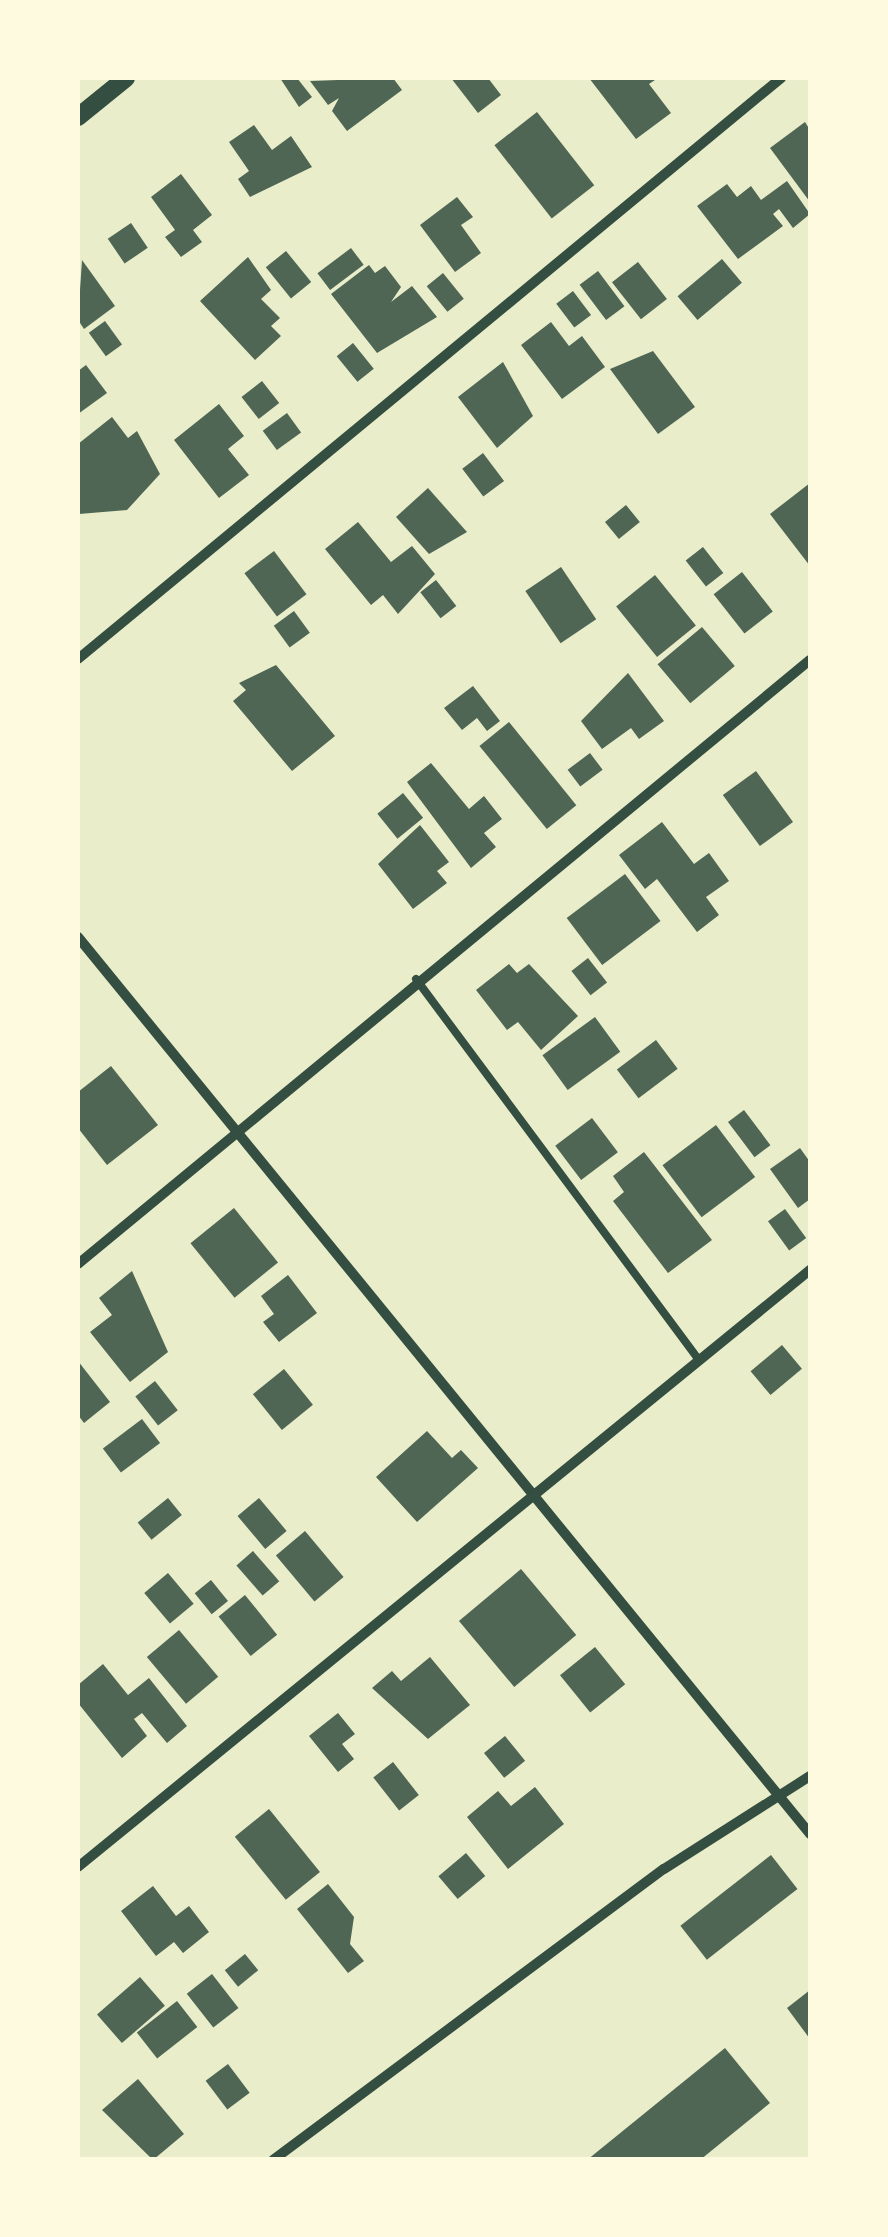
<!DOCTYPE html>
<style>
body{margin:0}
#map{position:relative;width:888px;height:2237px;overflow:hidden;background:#e9edc9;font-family:Mulish,sans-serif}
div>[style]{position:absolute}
.building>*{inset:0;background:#4f6655;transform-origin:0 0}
.service>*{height:8px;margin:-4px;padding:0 4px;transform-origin:4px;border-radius:4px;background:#344e41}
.minor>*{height:10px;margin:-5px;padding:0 5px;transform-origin:5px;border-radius:5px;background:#344e41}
.tertiary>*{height:18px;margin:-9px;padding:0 9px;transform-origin:9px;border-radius:9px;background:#344e41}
span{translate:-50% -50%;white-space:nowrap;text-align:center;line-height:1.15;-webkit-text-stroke:8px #fefae0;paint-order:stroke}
.frame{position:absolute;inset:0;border:80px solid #fefae0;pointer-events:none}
</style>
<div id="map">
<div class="building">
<i style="clip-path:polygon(280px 78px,297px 78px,312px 97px,299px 107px)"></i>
<i style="clip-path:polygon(393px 78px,402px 90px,347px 131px,332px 111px,339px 98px,328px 105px,310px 81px)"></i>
<i style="clip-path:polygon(451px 78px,488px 78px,501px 95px,478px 113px)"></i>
<i style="clip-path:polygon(589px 78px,658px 78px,649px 84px,671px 113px,636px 139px)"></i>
<i style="left:537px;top:112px;width:93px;height:54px;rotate:52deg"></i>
<i style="clip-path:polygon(805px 122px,810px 130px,810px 202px,770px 148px)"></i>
<i style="clip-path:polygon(254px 125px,272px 150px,291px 136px,312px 167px,250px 197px,238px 179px,249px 171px,229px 142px)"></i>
<i style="clip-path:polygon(181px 174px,212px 215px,193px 230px,202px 242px,181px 257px,165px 237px,175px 230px,151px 197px)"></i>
<i style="clip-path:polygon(787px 181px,810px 214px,793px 228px,779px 209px,773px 214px,783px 226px,738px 259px,697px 206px,727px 184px,737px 197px,751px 186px,761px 200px)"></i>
<i style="clip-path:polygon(457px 197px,473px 217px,461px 225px,481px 253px,455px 272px,420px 225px)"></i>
<i style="left:131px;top:223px;width:30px;height:28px;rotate:56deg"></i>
<i style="left:351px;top:248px;width:21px;height:42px;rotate:53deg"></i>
<i style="left:286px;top:251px;width:40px;height:26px;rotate:51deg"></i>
<i style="clip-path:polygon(248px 257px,271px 290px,261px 299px,280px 318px,271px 326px,281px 336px,255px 360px,200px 301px)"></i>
<i style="left:722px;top:259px;width:31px;height:58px;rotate:50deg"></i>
<i style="clip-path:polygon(82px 260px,115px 306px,84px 329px,78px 320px)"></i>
<i style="left:638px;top:262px;width:47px;height:33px;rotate:52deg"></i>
<i style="clip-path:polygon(369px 265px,375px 273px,385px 266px,401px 287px,391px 302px,412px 286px,437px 317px,377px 353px,331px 294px)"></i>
<i style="left:598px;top:271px;width:44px;height:23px;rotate:53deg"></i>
<i style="left:443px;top:273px;width:33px;height:21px;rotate:51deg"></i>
<i style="left:573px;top:291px;width:30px;height:21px;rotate:53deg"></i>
<i style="left:105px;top:321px;width:29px;height:20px;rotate:54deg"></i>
<i style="clip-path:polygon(551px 322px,569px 346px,582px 336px,605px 367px,562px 399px,521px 345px)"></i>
<i style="left:353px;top:343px;width:33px;height:21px;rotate:51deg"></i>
<i style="clip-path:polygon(653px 351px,695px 407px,658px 434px,610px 369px)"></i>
<i style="clip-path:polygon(503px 362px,533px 416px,497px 448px,458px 397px)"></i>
<i style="clip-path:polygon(86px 365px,107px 393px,78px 414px,78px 371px)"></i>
<i style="left:262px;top:381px;width:28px;height:26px;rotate:52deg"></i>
<i style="clip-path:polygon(219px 404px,244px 436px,228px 449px,249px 475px,219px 498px,174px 440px)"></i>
<i style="left:287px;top:413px;width:24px;height:30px;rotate:54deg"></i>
<i style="clip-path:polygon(112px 417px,128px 438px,137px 431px,160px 474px,127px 510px,79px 514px,78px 444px)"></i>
<i style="left:483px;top:453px;width:35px;height:26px;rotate:53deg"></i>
<i style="clip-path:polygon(810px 483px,810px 566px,770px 514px)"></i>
<i style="clip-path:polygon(428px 488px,467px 532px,429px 554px,396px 517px)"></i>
<i style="left:626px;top:505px;width:22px;height:27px;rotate:51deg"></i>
<i style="clip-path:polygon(358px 522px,391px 562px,412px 546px,435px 574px,398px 614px,383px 595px,371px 605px,325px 549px)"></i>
<i style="left:703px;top:547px;width:33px;height:22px;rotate:52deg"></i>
<i style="left:274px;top:551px;width:54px;height:37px;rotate:53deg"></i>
<i style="left:561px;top:567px;width:63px;height:43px;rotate:56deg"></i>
<i style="left:742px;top:572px;width:50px;height:36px;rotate:52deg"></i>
<i style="left:655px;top:575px;width:65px;height:50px;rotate:51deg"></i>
<i style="left:436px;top:580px;width:33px;height:20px;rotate:52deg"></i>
<i style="left:294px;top:611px;width:27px;height:25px;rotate:54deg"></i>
<i style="left:702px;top:627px;width:51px;height:58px;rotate:50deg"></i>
<i style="clip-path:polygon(276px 665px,335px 736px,292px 771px,233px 701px,246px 690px,239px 683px)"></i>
<i style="clip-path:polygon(628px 673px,664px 721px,639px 739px,631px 728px,602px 749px,581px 721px)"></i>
<i style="clip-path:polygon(473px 686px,500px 721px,487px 731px,477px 718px,462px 730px,444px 708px)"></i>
<i style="left:509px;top:722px;width:107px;height:38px;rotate:51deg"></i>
<i style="left:590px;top:753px;width:21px;height:28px;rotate:53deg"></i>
<i style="clip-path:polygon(431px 763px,469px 809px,484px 796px,502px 819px,484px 833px,496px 847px,471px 868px,407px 782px)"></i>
<i style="left:756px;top:771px;width:63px;height:41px;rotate:54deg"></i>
<i style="left:403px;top:793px;width:32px;height:33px;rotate:51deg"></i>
<i style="clip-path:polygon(662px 822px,694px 864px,709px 853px,729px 881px,706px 897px,719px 915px,697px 932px,657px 879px,645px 889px,619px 855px)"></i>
<i style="clip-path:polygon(420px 825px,449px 862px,437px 871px,447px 883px,413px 909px,378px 864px)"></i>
<i style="left:625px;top:874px;width:59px;height:73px;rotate:53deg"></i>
<i style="left:588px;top:958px;width:31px;height:21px;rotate:52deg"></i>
<i style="clip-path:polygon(509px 964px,517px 973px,529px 964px,578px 1016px,541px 1050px,518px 1022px,507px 1030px,476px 990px)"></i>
<i style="left:595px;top:1017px;width:43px;height:65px;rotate:54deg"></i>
<i style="left:656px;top:1040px;width:36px;height:49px;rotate:53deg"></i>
<i style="clip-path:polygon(111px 1066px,158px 1125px,107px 1165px,78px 1128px,78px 1092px)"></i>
<i style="left:744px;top:1110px;width:44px;height:20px;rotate:53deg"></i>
<i style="left:592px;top:1118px;width:43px;height:46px;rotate:53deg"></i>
<i style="left:716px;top:1125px;width:65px;height:67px;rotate:53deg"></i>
<i style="clip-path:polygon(800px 1148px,810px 1162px,810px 1199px,798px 1208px,770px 1169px)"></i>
<i style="clip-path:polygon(644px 1152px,712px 1240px,668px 1273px,613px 1201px,624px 1192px,613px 1176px)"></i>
<i style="left:234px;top:1208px;width:70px;height:56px;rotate:51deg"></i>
<i style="left:785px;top:1209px;width:36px;height:21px;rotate:54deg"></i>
<i style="clip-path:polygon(132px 1271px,168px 1352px,130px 1382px,90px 1332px,112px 1315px,99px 1298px)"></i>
<i style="clip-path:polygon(288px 1275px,317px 1313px,279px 1342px,263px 1322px,274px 1314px,261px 1296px)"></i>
<i style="left:782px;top:1345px;width:31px;height:41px;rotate:50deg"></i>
<i style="clip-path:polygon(78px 1361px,110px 1402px,84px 1423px,78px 1415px)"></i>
<i style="left:284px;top:1369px;width:46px;height:40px;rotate:51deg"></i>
<i style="left:155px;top:1381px;width:37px;height:25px;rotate:52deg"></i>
<i style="left:142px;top:1419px;width:30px;height:49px;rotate:53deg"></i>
<i style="clip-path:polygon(427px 1431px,452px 1458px,461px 1450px,478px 1468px,417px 1522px,376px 1477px)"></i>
<i style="left:168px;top:1498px;width:22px;height:39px;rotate:51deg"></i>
<i style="left:259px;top:1498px;width:43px;height:28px;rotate:50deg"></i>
<i style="left:305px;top:1531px;width:60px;height:38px;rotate:50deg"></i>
<i style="left:253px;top:1551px;width:40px;height:22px;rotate:49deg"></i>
<i style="left:521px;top:1569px;width:86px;height:81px;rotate:50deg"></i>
<i style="left:168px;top:1573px;width:40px;height:31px;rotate:50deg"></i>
<i style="left:211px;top:1580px;width:27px;height:21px;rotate:51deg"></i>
<i style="left:245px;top:1595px;width:51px;height:34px;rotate:51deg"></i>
<i style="left:179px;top:1630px;width:61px;height:42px;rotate:50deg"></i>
<i style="left:595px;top:1647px;width:48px;height:45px;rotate:51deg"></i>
<i style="clip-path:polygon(430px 1657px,470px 1705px,428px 1739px,372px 1688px,392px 1671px,401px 1681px)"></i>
<i style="clip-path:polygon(103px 1664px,128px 1695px,149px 1678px,187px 1726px,167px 1743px,142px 1713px,134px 1719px,147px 1736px,122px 1758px,78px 1703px,78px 1685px)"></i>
<i style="clip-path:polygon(338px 1713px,355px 1734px,342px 1744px,354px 1759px,338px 1772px,309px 1736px)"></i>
<i style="left:505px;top:1736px;width:32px;height:27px;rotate:51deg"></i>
<i style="left:393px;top:1762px;width:42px;height:25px;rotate:52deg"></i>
<i style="clip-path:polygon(535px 1787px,564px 1824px,508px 1869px,467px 1817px,498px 1791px,511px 1806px)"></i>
<i style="left:269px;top:1809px;width:81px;height:44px;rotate:51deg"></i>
<i style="left:466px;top:1853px;width:30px;height:36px;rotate:50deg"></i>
<i style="left:771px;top:1855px;width:43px;height:115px;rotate:52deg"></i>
<i style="clip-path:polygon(328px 1884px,354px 1917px,350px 1944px,364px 1961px,348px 1973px,297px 1909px)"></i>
<i style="clip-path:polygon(153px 1886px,176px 1916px,189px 1906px,209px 1932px,183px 1953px,174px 1942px,156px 1956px,121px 1911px)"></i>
<i style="left:245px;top:1954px;width:21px;height:26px;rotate:51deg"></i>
<i style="left:212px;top:1974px;width:43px;height:32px;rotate:52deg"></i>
<i style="left:140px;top:1977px;width:38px;height:57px;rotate:49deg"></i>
<i style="clip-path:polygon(810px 1990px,810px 2039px,787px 2008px)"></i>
<i style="left:177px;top:2001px;width:33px;height:51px;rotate:52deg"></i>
<i style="clip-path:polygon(725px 2048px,770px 2103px,700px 2160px,587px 2160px)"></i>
<i style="left:228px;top:2064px;width:36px;height:28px;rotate:53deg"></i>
<i style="clip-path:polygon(138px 2079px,184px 2134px,153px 2160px,102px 2110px)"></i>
</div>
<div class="service">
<i style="left:416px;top:979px;width:475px;rotate:53.4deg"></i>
</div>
<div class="minor">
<i style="left:78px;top:659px;width:912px;rotate:-39.57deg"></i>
<i style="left:78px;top:937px;width:1158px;rotate:50.78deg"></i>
<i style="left:78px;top:1264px;width:949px;rotate:-39.53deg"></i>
<i style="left:78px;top:1867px;width:945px;rotate:-39.2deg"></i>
<i style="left:273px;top:2160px;width:487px;rotate:-36.7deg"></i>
<i style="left:664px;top:1869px;width:173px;rotate:-32.5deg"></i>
</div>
<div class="tertiary">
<i style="left:78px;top:117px;width:62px;rotate:-39.1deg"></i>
</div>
<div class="frame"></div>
</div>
